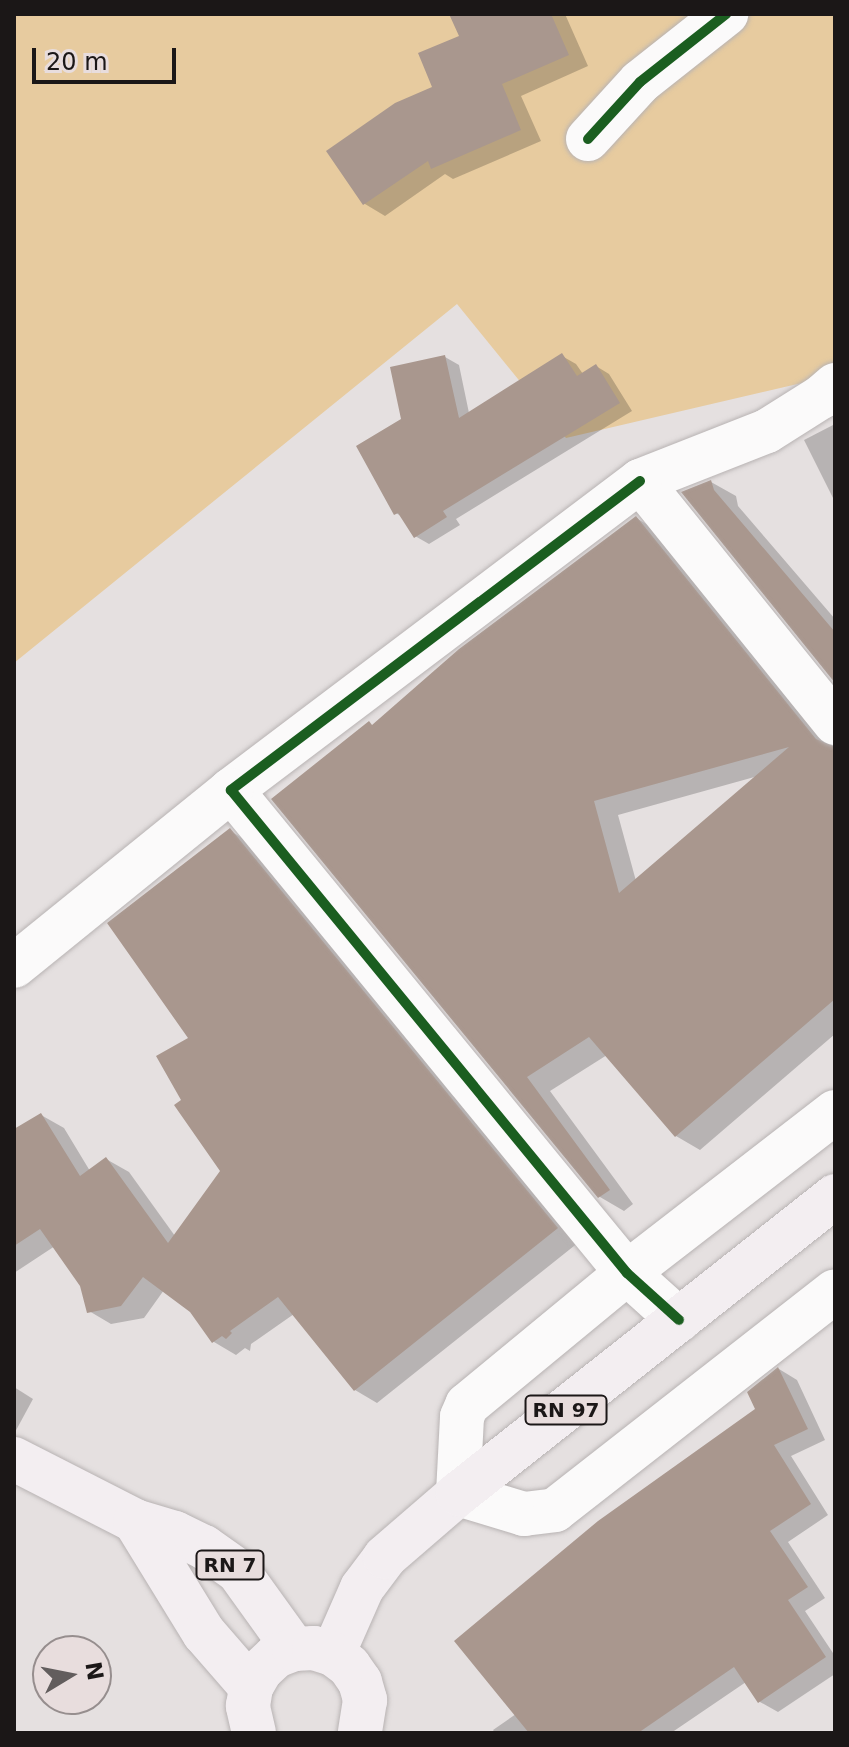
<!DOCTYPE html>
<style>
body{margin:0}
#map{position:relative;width:849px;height:1747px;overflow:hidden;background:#e5e0e0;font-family:"DejaVu Sans",sans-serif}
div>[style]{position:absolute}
.green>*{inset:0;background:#e7cb9f}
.shadow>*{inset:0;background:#0003}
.building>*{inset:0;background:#a9978e}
.roads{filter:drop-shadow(0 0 2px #b8b3b3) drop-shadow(0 0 2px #b8b3b3)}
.minor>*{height:44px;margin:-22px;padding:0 22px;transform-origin:22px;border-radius:22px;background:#fbfafa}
.major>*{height:44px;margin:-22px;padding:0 22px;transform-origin:22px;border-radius:22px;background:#f3eef1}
.cycleway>*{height:10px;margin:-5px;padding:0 5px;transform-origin:5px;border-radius:5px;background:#1b5e20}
span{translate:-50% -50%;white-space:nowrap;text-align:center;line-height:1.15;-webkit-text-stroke:6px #e8dddd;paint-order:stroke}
.shield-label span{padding:2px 6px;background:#e8dddd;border:2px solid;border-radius:6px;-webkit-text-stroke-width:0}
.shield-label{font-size:20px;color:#1b1717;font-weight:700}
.frame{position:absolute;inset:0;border:16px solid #1b1717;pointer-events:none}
.north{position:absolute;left:32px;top:1635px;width:80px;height:80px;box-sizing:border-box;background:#e8dddd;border:2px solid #968e8e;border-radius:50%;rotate:80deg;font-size:22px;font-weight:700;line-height:32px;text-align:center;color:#1b1717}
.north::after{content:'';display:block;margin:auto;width:28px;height:36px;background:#625d5d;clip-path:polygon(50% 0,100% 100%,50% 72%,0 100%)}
.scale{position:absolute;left:32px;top:48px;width:144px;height:36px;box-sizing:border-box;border:4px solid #1b1717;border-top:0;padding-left:10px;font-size:24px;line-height:28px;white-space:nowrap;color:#1b1717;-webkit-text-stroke:6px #e8dddd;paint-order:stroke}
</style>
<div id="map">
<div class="green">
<i style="clip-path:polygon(14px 14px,835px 14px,835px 361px,819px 379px,566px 438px,457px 304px,14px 663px)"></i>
</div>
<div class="shadow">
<i style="clip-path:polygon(451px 14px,565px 14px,588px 66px,521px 96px,541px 141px,453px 179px,445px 174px,385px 216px,365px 204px,329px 152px,435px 88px,461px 37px)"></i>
<i style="clip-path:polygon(562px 356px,576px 364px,583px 374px,596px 366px,609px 374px,632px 411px,456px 519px,460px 525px,429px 544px,415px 536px,404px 518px,396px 513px,403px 420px,445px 357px,459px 365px,469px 413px)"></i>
<i style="clip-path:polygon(835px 424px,835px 502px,804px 440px)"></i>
<i style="clip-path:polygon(711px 482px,736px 496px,738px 506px,835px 619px,835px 680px,684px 493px)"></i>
<i style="clip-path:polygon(evenodd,636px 518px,660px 532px,835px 749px,835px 1034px,700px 1150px,676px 1136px,607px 1055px,550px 1091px,633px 1204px,624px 1211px,600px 1197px,274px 800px,373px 726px,636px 518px,758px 776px,636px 881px,618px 815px,758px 776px)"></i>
<i style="clip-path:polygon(230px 831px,253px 844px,579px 1242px,377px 1403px,355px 1390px,294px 1314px,251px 1344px,250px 1351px,245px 1348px,236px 1355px,214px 1342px,192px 1311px,164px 1290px,144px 1318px,111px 1324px,89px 1311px,82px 1285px,55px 1246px,14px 1273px,14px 1132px,41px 1115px,64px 1128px,90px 1171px,106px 1159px,129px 1172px,175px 1236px,223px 1171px,184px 1100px,191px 1039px)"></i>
<i style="clip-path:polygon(779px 1369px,797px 1380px,825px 1440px,791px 1456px,828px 1515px,788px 1542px,825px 1598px,805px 1611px,835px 1656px,835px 1674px,778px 1712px,760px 1702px,746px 1682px,671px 1733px,495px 1733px,493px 1730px,516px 1714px,757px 1410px)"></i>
<i style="clip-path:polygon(14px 1387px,33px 1399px,14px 1434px)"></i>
</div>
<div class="building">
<i style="clip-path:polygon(449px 14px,551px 14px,569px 55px,502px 84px,521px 130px,431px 169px,428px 161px,363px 205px,326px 151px,395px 103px,432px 87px,418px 53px,459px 36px)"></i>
<i style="clip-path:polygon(562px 353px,577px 376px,596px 364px,620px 403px,443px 511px,447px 517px,414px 538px,398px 513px,394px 515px,356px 446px,401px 419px,390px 367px,445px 355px,459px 418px)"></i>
<i style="clip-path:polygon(711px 480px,714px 490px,835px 632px,835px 683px,681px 492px)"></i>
<i style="clip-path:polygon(evenodd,636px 516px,816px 739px,835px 747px,835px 999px,675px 1137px,589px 1037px,527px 1077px,610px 1190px,598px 1198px,271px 799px,369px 721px,372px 725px,459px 649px,636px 516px,789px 747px,619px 893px,594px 801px,789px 747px)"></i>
<i style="clip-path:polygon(230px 828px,558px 1228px,354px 1391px,278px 1297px,230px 1331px,232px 1333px,226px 1339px,222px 1336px,212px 1343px,190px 1312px,143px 1277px,121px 1306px,87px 1313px,80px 1286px,40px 1229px,14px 1246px,14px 1129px,41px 1113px,80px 1176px,106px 1157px,168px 1243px,220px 1171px,174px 1105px,181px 1100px,156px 1056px,188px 1038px,107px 923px)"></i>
<i style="clip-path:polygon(778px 1367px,808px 1429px,774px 1445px,811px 1504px,770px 1531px,808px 1587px,788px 1600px,826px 1657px,758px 1703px,734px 1667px,638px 1733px,529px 1733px,454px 1641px,598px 1521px,755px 1409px,747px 1392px)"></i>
</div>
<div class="roads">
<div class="minor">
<i style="left:588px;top:139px;width:77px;rotate:-47.6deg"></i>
<i style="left:640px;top:82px;width:110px;rotate:-38.3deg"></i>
<i style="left:835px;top:385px;width:18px;rotate:139deg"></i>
<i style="left:821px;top:397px;width:64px;rotate:147.8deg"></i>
<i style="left:767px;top:431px;width:136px;rotate:158.5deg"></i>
<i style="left:640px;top:481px;width:311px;rotate:51.1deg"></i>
<i style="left:640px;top:481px;width:513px;rotate:142.93deg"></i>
<i style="left:231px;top:790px;width:625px;rotate:50.65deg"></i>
<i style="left:627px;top:1273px;width:70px;rotate:42.1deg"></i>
<i style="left:14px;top:966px;width:279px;rotate:-39deg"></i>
<i style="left:835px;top:1112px;width:263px;rotate:142.3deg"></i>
<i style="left:627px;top:1273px;width:207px;rotate:140.5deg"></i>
<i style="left:467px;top:1405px;width:13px;rotate:113deg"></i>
<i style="left:462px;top:1417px;width:77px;rotate:93deg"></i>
<i style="left:458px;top:1494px;width:69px;rotate:16.9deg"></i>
<i style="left:524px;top:1514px;width:31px;rotate:-7deg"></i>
<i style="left:555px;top:1510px;width:355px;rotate:-38deg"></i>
</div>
<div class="major">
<i style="left:14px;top:1459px;width:136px;rotate:27.1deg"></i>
<i style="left:135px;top:1521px;width:42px;rotate:16.7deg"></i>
<i style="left:175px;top:1533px;width:32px;rotate:26deg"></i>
<i style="left:204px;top:1547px;width:42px;rotate:35.2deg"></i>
<i style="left:238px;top:1571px;width:96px;rotate:54.3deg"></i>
<i style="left:135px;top:1521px;width:132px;rotate:58.4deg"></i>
<i style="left:204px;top:1633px;width:72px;rotate:49deg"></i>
<i style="left:333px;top:1654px;width:72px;rotate:-66.3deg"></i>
<i style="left:362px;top:1588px;width:39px;rotate:-53deg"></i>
<i style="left:385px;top:1557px;width:96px;rotate:-40.8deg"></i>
<i style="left:458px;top:1494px;width:481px;rotate:-38.3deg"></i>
<i style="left:254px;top:1733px;width:28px;rotate:-103deg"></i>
<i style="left:248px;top:1706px;width:19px;rotate:-81deg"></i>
<i style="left:251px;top:1687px;width:20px;rotate:-60deg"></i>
<i style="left:261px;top:1670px;width:21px;rotate:-43deg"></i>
<i style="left:276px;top:1656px;width:19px;rotate:-21deg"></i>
<i style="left:294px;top:1649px;width:20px;rotate:-3deg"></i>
<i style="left:314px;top:1648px;width:20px;rotate:18deg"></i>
<i style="left:333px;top:1654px;width:20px;rotate:37deg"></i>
<i style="left:349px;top:1666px;width:19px;rotate:55deg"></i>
<i style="left:360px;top:1682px;width:19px;rotate:74deg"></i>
<i style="left:365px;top:1700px;width:33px;rotate:99deg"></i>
</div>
</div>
<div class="cycleway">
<i style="left:588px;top:139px;width:77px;rotate:-47.6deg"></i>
<i style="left:640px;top:82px;width:110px;rotate:-38.3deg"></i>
<i style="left:640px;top:481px;width:513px;rotate:142.93deg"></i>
<i style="left:231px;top:790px;width:625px;rotate:50.65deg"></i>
<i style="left:627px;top:1273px;width:70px;rotate:42.1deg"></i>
</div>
<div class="shield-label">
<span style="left:566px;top:1410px">RN 97</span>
<span style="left:230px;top:1565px">RN 7</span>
</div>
<div class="frame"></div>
<div class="north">N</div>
<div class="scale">20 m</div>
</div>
